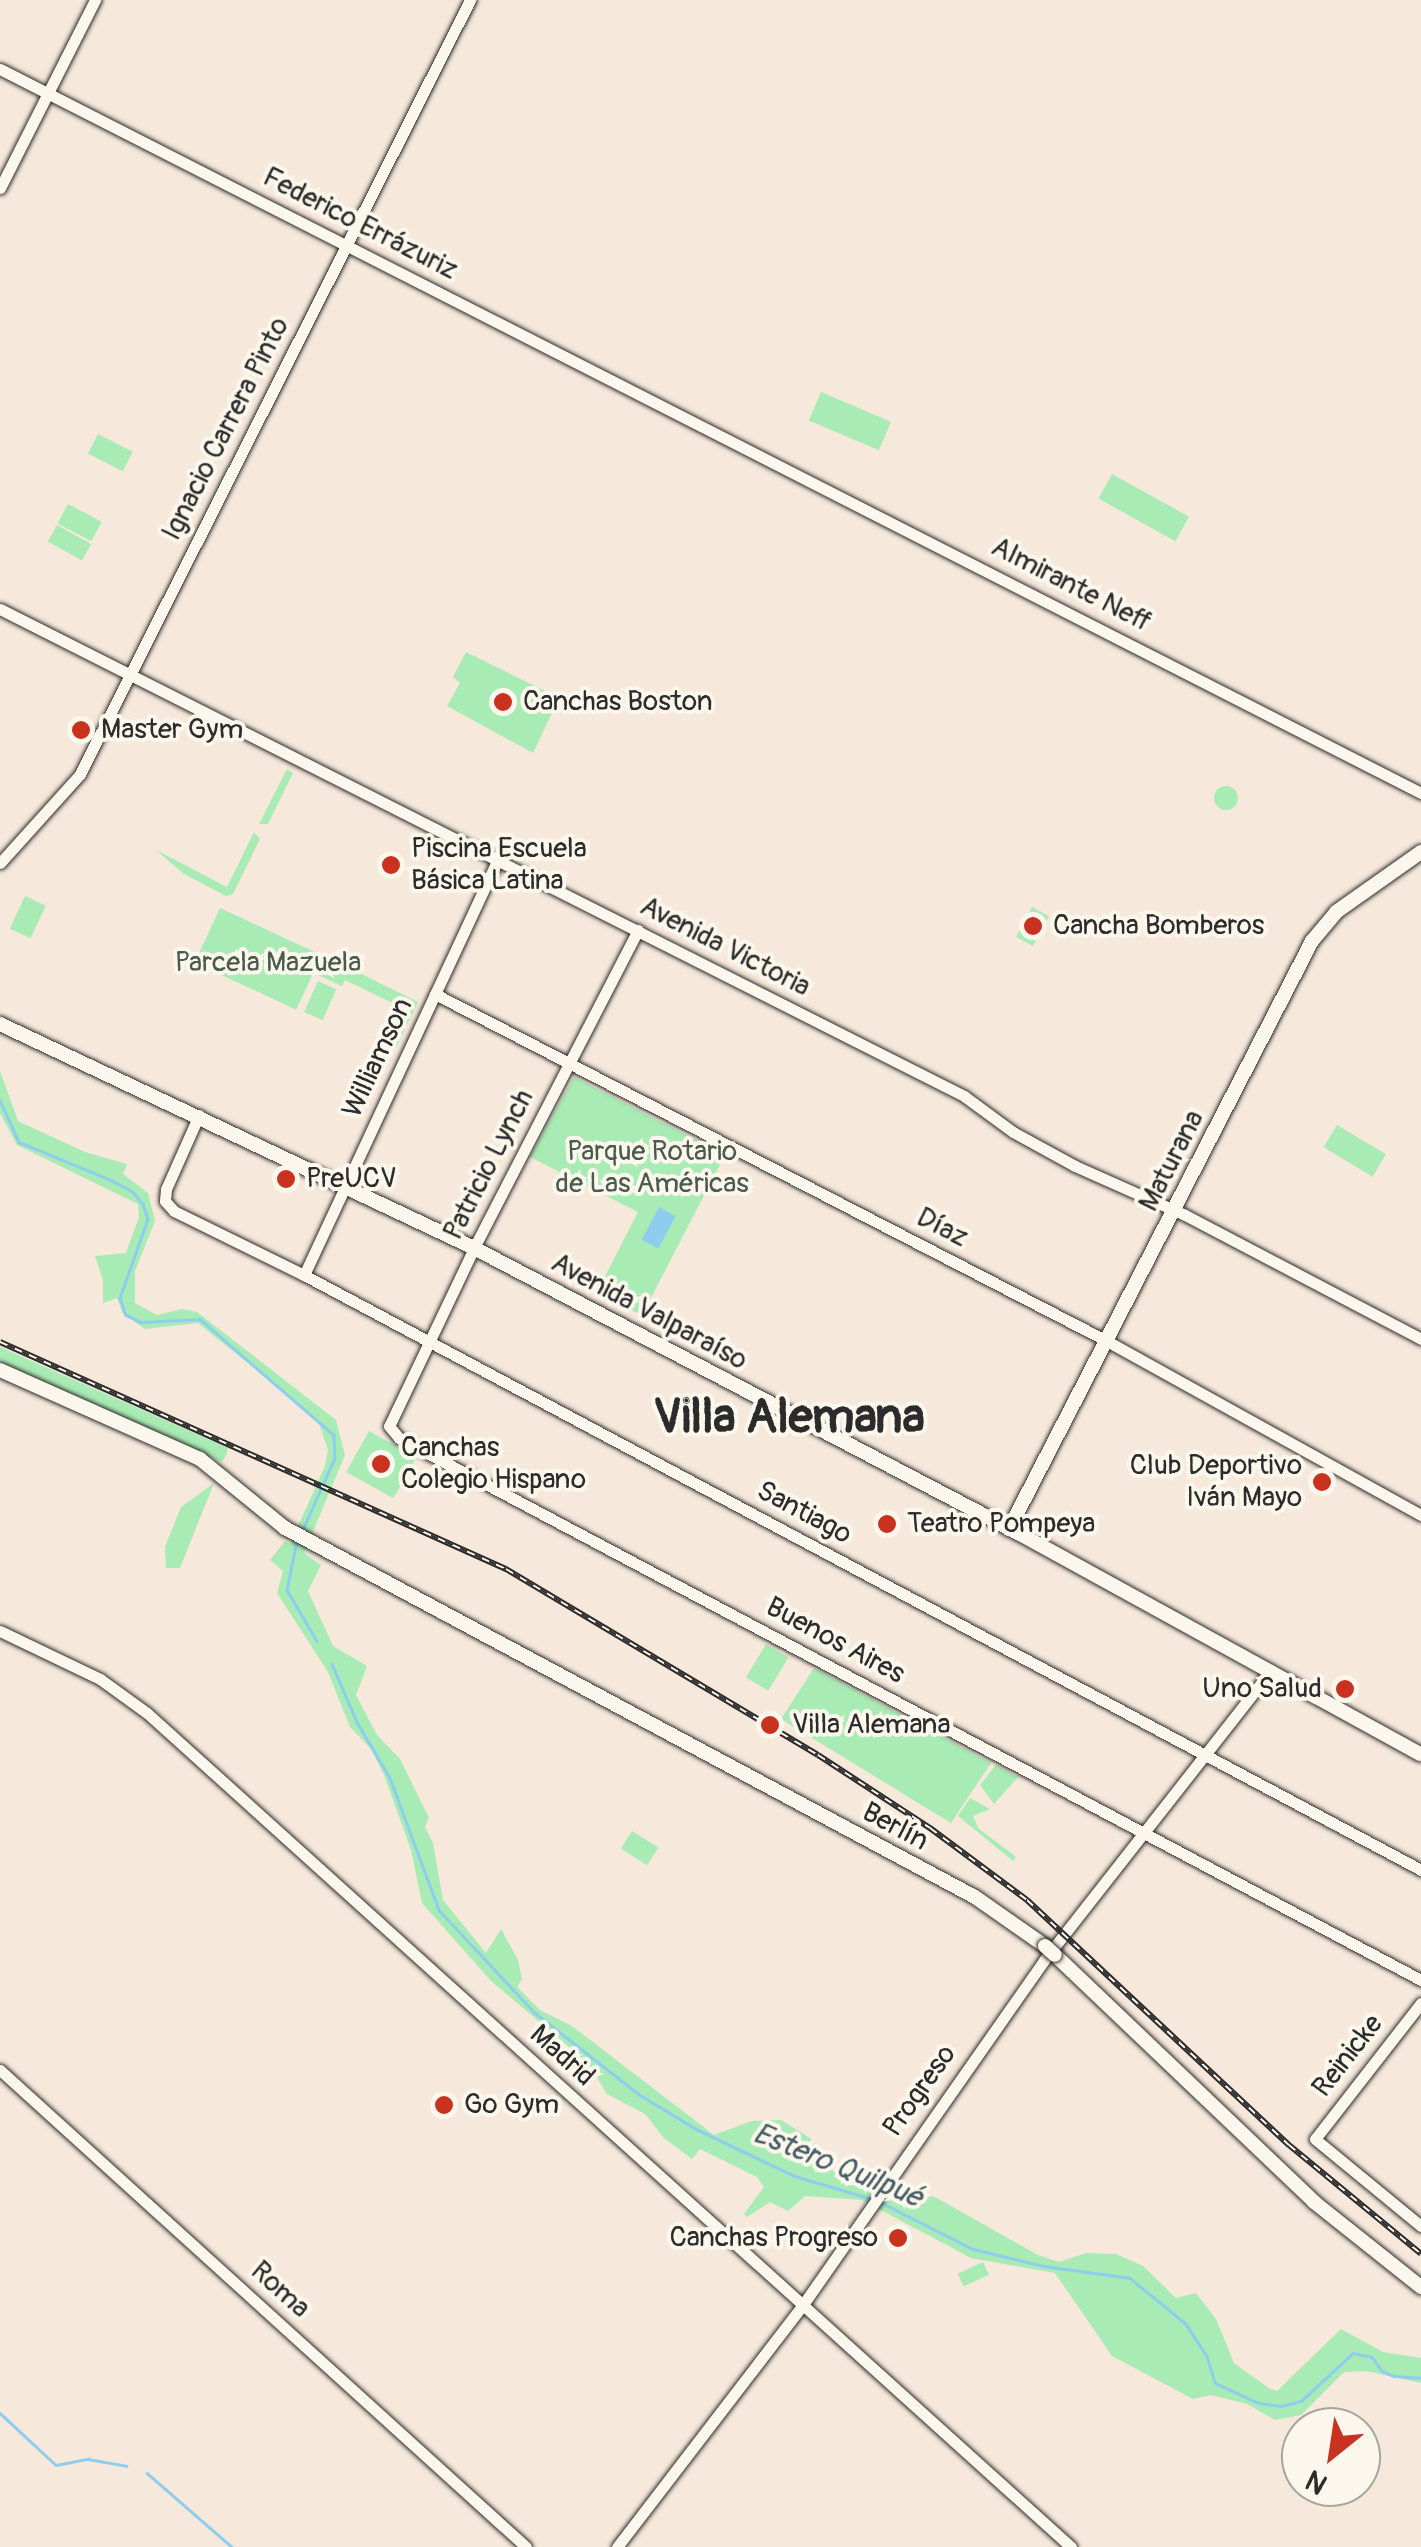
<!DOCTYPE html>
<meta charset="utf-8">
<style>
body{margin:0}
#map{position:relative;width:1421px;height:2547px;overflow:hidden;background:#f6e8db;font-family:Pangolin,sans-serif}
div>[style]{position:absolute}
.green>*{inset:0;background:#a9ebb4;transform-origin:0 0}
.round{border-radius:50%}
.water>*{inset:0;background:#8dceee;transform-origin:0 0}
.stream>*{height:2.5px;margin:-1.25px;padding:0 1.25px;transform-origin:1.25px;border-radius:1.25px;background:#8dceee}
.roads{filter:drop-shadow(0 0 2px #2b2b2b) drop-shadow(0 0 2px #2b2b2b)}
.minor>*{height:11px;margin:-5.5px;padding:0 5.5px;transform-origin:5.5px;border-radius:5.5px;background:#fbf7ec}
.major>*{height:14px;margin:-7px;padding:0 7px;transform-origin:7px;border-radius:7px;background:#fbf7ec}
.rail>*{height:6px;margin-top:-3px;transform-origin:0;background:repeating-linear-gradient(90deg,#fbf7ec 0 8px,#2b2b2b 0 16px);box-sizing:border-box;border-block:2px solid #2b2b2b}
.bridges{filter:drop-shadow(0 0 2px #2b2b2b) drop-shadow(0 0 2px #2b2b2b)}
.major-bridge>*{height:14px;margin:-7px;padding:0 7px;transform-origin:7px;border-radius:7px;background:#fbf7ec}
.dots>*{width:28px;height:28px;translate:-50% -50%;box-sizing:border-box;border:5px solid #fbf7ec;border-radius:50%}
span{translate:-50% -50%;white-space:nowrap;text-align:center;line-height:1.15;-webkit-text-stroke:8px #fbf7ec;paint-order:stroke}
.street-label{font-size:28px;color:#2b2b2b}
.poi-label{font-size:28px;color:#2b2b2b}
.left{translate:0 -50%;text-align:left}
.right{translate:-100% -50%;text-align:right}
.park-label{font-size:28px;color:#4a5b4d}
.water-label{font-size:30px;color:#485c66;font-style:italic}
.town-label{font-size:48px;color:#2b2b2b;font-weight:700}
.north{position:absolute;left:1281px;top:2407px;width:100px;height:100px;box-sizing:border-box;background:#fbf7ec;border:2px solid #a8a59f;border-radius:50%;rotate:210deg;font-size:28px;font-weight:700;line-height:40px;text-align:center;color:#2b2b2b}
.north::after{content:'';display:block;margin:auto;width:35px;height:45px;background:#c8321e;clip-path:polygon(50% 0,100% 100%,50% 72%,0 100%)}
</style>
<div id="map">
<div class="green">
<i style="left:821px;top:392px;width:76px;height:31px;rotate:23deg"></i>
<i style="left:98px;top:434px;width:39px;height:22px;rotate:27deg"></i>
<i style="left:1112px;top:474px;width:88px;height:28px;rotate:29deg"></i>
<i style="left:68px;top:504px;width:38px;height:22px;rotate:28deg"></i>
<i style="left:57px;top:525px;width:39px;height:19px;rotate:29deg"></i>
<i style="clip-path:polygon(466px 652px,559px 698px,533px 753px,447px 706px,460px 683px,453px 677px)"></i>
<i style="clip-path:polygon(287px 769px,293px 773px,268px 824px,259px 824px)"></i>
<i class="round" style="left:1214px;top:786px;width:24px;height:24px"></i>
<i style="clip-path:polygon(254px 832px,260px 839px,233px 894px,226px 896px,184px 874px,156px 850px,227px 887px)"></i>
<i style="left:25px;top:896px;width:23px;height:36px;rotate:25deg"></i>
<i style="left:1032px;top:907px;width:19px;height:34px;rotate:28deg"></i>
<i style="left:220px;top:908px;width:112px;height:60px;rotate:25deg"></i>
<i style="clip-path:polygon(327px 957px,418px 1002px,396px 1048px,387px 1044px,403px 1008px,345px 980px,342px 986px,318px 975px)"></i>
<i style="left:318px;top:981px;width:20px;height:34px;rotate:24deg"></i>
<i style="clip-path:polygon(0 1071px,18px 1121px,85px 1152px,127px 1164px,123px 1174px,148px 1193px,155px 1221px,135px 1271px,135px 1303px,157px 1315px,182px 1309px,197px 1312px,336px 1420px,345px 1455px,304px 1553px,321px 1565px,308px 1591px,333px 1646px,367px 1666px,356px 1695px,377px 1735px,400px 1759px,429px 1818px,425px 1827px,433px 1843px,443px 1900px,486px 1953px,501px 1929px,518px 1960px,522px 1979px,517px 1987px,540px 2010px,572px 2026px,714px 2135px,752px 2121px,781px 2120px,810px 2138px,825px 2164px,843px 2179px,875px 2185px,873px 2189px,884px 2195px,907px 2192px,935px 2197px,1038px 2255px,1059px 2262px,1086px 2253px,1116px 2254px,1143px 2266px,1176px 2298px,1196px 2293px,1216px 2319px,1234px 2363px,1270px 2389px,1277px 2391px,1341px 2329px,1383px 2352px,1421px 2358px,1421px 2383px,1366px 2371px,1344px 2372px,1301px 2415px,1275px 2420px,1247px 2404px,1211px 2395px,1193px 2399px,1112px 2356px,1055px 2273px,971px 2258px,862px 2200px,805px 2196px,788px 2211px,770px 2202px,747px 2217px,744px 2214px,764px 2187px,757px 2177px,700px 2149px,692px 2159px,664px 2138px,645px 2114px,607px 2094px,588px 2063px,491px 1981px,422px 1903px,411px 1850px,384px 1775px,371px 1749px,350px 1727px,328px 1672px,277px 1593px,283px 1571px,270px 1560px,285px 1541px,290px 1544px,325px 1466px,328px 1450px,320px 1426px,311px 1414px,198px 1323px,145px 1329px,123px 1314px,117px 1298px,103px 1303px,103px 1280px,95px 1256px,126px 1253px,139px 1217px,138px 1204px,17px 1145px,0 1113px)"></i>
<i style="clip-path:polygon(574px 1077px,725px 1155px,642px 1315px,596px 1294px,638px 1212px,530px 1157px)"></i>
<i style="left:1337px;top:1125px;width:57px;height:26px;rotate:31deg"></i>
<i style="clip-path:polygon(0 1347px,228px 1448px,226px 1455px,222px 1462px,0 1364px)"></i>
<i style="left:369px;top:1431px;width:54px;height:47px;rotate:29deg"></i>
<i style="clip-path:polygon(214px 1483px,180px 1568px,166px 1568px,165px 1547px,181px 1507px)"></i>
<i style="left:766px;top:1644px;width:26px;height:39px;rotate:31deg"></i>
<i style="clip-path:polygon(814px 1668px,991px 1763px,951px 1823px,781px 1719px)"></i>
<i style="clip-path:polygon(996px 1765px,1018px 1777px,994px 1804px,980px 1785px)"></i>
<i style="clip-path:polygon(970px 1798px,990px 1809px,973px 1816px,978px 1828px,1016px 1857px,1013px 1861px,958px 1816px)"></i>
<i style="left:632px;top:1831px;width:31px;height:21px;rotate:32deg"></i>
<i style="left:983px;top:2262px;width:14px;height:28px;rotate:65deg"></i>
</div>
<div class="water">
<i style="left:659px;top:1207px;width:19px;height:37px;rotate:28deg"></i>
</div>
<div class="stream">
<i style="left:0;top:1100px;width:46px;rotate:65.7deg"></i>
<i style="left:19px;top:1142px;width:100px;rotate:22.4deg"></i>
<i style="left:111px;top:1180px;width:24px;rotate:28deg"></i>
<i style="left:132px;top:1191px;width:17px;rotate:50deg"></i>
<i style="left:143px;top:1204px;width:16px;rotate:72deg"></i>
<i style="left:148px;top:1219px;width:84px;rotate:109.5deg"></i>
<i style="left:120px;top:1298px;width:18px;rotate:71deg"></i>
<i style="left:126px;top:1315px;width:17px;rotate:25deg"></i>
<i style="left:141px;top:1322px;width:59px;rotate:-2.9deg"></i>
<i style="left:200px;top:1319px;width:177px;rotate:40.9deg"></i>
<i style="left:334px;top:1435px;width:23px;rotate:88deg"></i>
<i style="left:335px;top:1458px;width:79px;rotate:114deg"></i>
<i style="left:297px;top:1541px;width:50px;rotate:101.5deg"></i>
<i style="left:287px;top:1590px;width:59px;rotate:59.5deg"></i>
<i style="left:332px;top:1664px;width:63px;rotate:66.7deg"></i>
<i style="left:357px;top:1722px;width:65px;rotate:59.5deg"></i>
<i style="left:390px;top:1778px;width:141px;rotate:69.6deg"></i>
<i style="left:439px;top:1910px;width:139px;rotate:47deg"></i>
<i style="left:534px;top:2012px;width:135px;rotate:38.1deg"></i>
<i style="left:640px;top:2095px;width:68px;rotate:31.1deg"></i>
<i style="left:698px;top:2130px;width:107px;rotate:25.4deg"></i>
<i style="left:795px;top:2176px;width:80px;rotate:16.6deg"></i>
<i style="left:880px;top:2202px;width:104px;rotate:26.8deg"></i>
<i style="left:973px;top:2249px;width:73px;rotate:13.5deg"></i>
<i style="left:1044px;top:2266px;width:87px;rotate:7.9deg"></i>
<i style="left:1130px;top:2278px;width:72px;rotate:39.4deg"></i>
<i style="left:1186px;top:2324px;width:38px;rotate:57deg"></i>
<i style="left:1207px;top:2356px;width:28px;rotate:73deg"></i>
<i style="left:1215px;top:2383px;width:48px;rotate:24.4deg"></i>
<i style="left:1259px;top:2403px;width:22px;rotate:8deg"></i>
<i style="left:1281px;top:2406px;width:21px;rotate:-14deg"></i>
<i style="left:1301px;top:2401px;width:71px;rotate:-42.7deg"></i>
<i style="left:1353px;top:2353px;width:19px;rotate:12deg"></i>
<i style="left:1372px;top:2357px;width:17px;rotate:54deg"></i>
<i style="left:1382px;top:2371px;width:13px;rotate:23deg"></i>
<i style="left:1394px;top:2376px;width:27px;rotate:4deg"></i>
<i style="left:0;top:2413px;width:76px;rotate:42.9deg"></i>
<i style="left:56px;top:2465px;width:33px;rotate:-11deg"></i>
<i style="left:88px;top:2459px;width:39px;rotate:10deg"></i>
<i style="left:147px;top:2473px;width:113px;rotate:41deg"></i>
</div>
<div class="roads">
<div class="minor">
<i style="left:0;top:69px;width:1595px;rotate:27deg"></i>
<i style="left:0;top:188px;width:211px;rotate:-63.2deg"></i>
<i style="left:0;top:609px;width:1080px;rotate:26.8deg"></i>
<i style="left:964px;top:1096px;width:61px;rotate:36.3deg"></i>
<i style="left:1013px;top:1132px;width:71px;rotate:28.7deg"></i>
<i style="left:1075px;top:1166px;width:120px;rotate:24deg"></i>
<i style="left:1185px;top:1215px;width:267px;rotate:27.7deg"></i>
<i style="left:0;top:863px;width:120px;rotate:-48deg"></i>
<i style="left:80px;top:774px;width:867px;rotate:-63.26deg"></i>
<i style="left:638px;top:930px;width:358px;rotate:117.3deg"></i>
<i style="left:474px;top:1248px;width:197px;rotate:115.5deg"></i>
<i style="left:389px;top:1426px;width:16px;rotate:50deg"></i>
<i style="left:399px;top:1438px;width:1157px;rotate:27.94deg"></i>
<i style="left:435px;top:994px;width:756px;rotate:27.31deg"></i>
<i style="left:1107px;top:1341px;width:359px;rotate:29deg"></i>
<i style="left:199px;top:1115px;width:81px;rotate:114deg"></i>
<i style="left:166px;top:1189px;width:12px;rotate:95deg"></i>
<i style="left:165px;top:1201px;width:13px;rotate:48deg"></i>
<i style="left:174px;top:1211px;width:145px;rotate:26.2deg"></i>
<i style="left:304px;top:1275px;width:1266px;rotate:28.04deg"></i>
<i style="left:304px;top:1275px;width:457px;rotate:-65deg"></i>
<i style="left:0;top:1631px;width:111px;rotate:25.6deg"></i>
<i style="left:100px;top:1679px;width:58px;rotate:35.9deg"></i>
<i style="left:147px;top:1713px;width:1245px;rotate:42.07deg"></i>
<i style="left:1421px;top:2003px;width:172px;rotate:127.9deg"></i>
<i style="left:1315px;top:2139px;width:137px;rotate:39.4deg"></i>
<i style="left:0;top:2070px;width:710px;rotate:42.2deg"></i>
<i style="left:617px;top:2547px;width:304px;rotate:-52.5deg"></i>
<i style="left:802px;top:2306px;width:422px;rotate:-55deg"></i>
<i style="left:1044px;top:1960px;width:368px;rotate:-51.9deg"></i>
</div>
<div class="major">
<i style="left:0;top:1024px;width:524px;rotate:25.29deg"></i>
<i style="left:474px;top:1248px;width:616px;rotate:27.65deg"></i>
<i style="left:1020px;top:1534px;width:457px;rotate:28.8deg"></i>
<i style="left:0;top:1370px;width:219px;rotate:24deg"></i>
<i style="left:200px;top:1459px;width:109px;rotate:39.1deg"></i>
<i style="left:285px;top:1528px;width:782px;rotate:28.14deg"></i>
<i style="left:975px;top:1897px;width:85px;rotate:35deg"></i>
<i style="left:1009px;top:1529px;width:661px;rotate:-62.74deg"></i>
<i style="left:1312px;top:941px;width:38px;rotate:-50deg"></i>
<i style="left:1336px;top:912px;width:104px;rotate:-35.2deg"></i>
<i style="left:1055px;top:1955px;width:358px;rotate:43.6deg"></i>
<i style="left:1314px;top:2202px;width:137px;rotate:38.5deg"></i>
</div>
</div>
<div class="rail">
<i style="left:0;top:1342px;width:555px;rotate:24.16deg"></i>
<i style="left:506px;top:1569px;width:363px;rotate:30.8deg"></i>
<i style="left:818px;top:1755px;width:134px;rotate:33.1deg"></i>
<i style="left:930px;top:1828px;width:121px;rotate:36.6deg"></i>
<i style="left:1027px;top:1900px;width:359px;rotate:43.1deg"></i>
<i style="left:1289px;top:2145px;width:171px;rotate:39.5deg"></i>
</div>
<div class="bridges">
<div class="major-bridge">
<i style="left:1045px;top:1946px;width:13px;rotate:42deg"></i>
</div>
</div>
<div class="dots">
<i style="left:503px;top:702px;background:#c8321e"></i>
<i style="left:81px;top:730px;background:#c8321e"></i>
<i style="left:391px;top:865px;background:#c8321e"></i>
<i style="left:1033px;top:926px;background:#c8321e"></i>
<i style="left:286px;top:1179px;background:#c8321e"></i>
<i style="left:381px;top:1464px;background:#c8321e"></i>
<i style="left:1322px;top:1482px;background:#c8321e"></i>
<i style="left:887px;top:1524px;background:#c8321e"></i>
<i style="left:1345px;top:1689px;background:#c8321e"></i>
<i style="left:770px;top:1725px;background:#c8321e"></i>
<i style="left:444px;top:2105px;background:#c8321e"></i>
<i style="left:898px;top:2238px;background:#c8321e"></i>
</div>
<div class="street-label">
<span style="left:360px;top:224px;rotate:27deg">Federico Errázuriz</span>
<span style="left:226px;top:429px;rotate:-63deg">Ignacio Carrera Pinto</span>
<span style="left:1071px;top:585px;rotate:27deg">Almirante Neff</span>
<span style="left:725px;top:947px;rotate:27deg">Avenida Victoria</span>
<span style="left:378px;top:1058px;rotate:-65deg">Williamson</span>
<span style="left:1172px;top:1161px;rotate:-63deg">Maturana</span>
<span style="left:489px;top:1165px;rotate:-63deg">Patricio Lynch</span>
<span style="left:942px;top:1228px;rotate:27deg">Díaz</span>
<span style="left:649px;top:1312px;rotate:28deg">Avenida Valparaíso</span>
<span style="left:804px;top:1513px;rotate:28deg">Santiago</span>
<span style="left:835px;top:1641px;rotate:28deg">Buenos Aires</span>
<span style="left:895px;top:1827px;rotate:28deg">Berlín</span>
<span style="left:562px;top:2056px;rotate:42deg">Madrid</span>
<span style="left:1348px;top:2056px;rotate:-52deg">Reinicke</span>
<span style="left:920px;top:2091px;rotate:-55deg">Progreso</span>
<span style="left:280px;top:2290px;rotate:42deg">Roma</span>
</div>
<div class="poi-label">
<span class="left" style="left:523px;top:702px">Canchas Boston</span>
<span class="left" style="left:101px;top:730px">Master Gym</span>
<span class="left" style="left:411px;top:865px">Piscina Escuela<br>Básica Latina</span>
<span class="left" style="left:1053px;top:926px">Cancha Bomberos</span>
<span class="left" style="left:306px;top:1179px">PreUCV</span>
<span class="left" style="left:401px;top:1464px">Canchas<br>Colegio Hispano</span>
<span class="right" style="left:1302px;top:1482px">Club Deportivo<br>Iván Mayo</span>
<span class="left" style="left:907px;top:1524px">Teatro Pompeya</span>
<span class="right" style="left:1322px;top:1689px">Uno Salud</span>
<span class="left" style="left:792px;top:1725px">Villa Alemana</span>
<span class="left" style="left:464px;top:2105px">Go Gym</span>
<span class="right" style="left:878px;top:2238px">Canchas Progreso</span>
</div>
<div class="park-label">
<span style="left:268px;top:963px">Parcela Mazuela</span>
<span style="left:652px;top:1168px">Parque Rotario<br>de Las Américas</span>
</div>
<div class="water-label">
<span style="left:838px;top:2166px;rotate:22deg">Estero Quilpué</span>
</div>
<div class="town-label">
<span style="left:789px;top:1418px">Villa Alemana</span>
</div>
<div class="north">N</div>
</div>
